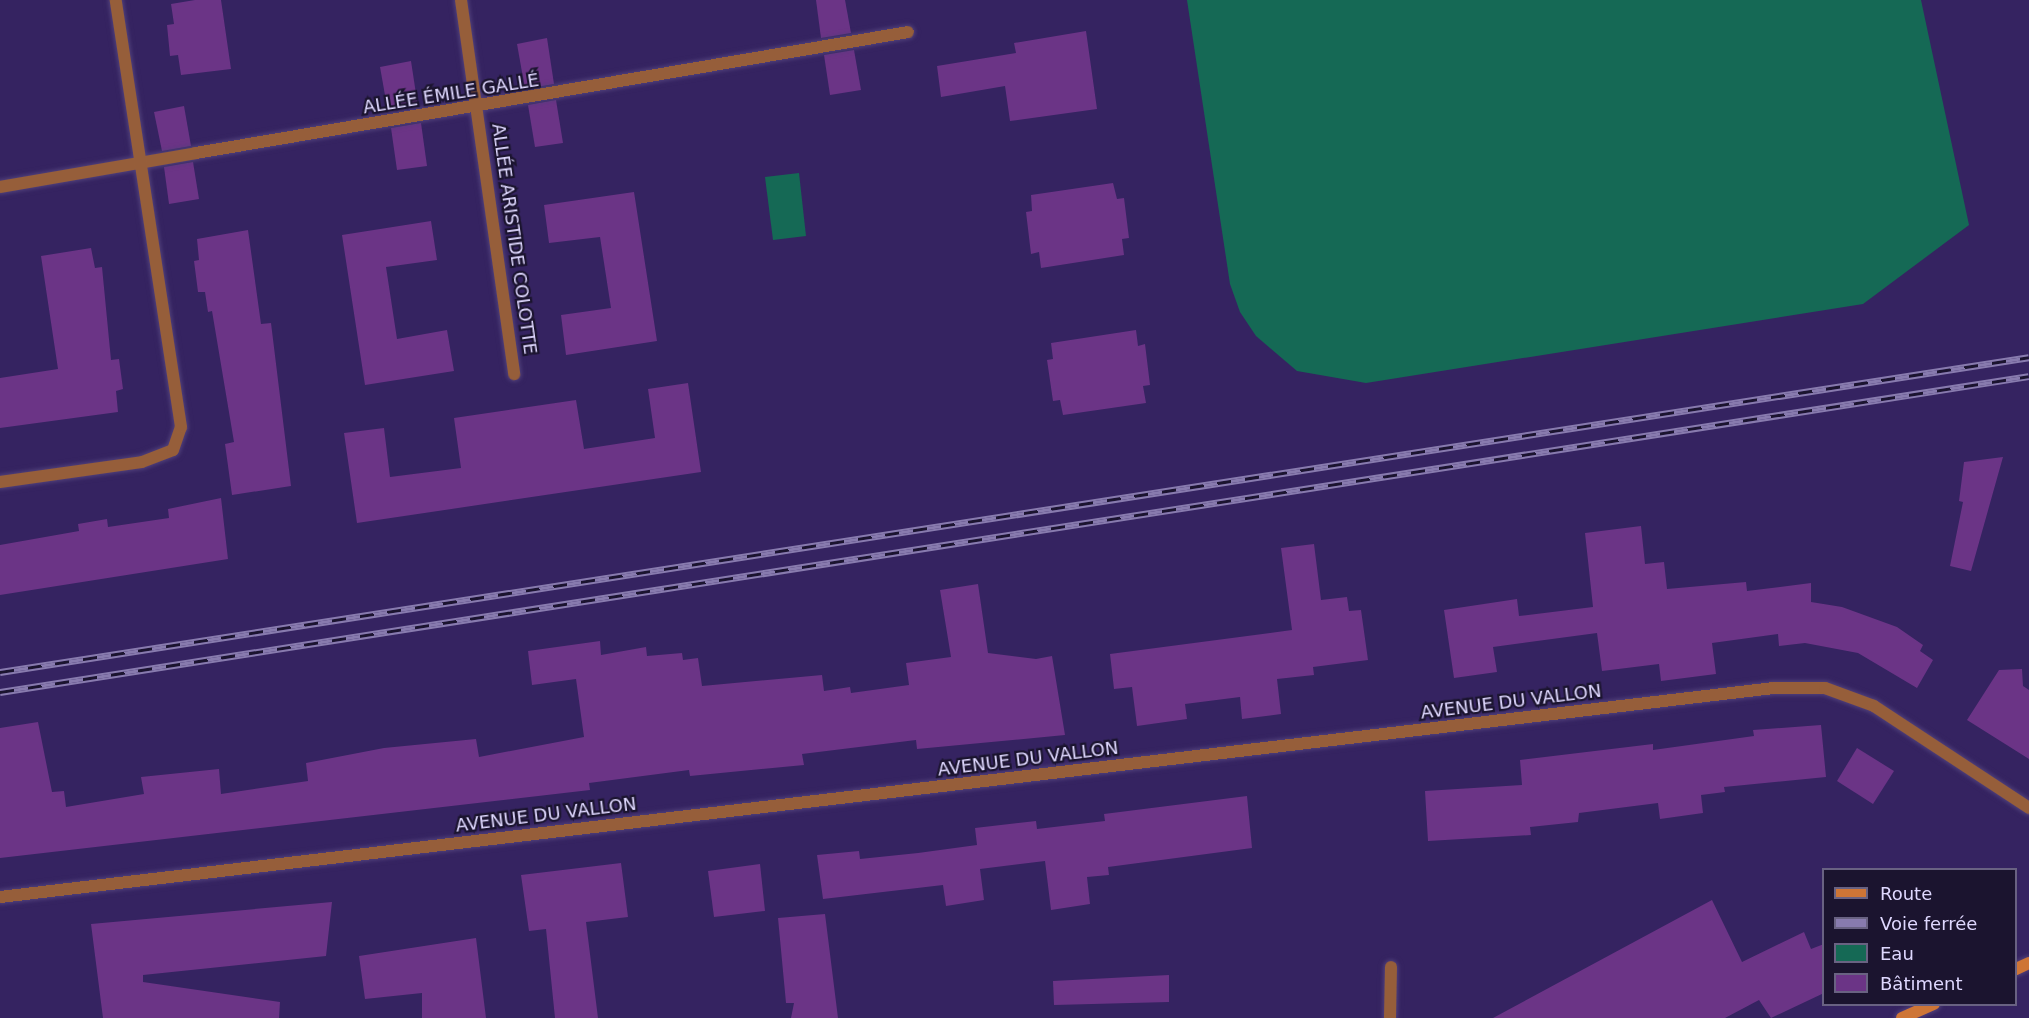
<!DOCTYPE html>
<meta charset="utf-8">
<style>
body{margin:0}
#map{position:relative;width:2029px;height:1018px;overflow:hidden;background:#352361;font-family:"DejaVu Sans",sans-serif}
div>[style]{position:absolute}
.water>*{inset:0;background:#156955}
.building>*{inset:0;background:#6b3486}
.roads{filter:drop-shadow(0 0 2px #50407a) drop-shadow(0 0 2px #50407a)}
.lane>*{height:12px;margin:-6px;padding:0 6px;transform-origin:6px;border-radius:6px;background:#965e3a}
.street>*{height:12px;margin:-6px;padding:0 6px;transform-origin:6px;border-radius:6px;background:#965e3a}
.secondary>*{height:12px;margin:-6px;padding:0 6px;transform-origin:6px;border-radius:6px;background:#ce7536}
.rail>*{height:7px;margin-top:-3.5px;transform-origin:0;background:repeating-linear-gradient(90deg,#1b142f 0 14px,#887bae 0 28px);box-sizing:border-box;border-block:2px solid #887bae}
span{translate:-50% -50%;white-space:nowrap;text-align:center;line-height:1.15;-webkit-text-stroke:4.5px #1b142f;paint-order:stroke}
.street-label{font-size:18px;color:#dfd8ff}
.legend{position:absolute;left:1822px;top:868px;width:195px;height:138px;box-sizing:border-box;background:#1b142f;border:2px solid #696282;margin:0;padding:8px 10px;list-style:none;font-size:18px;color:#dfd8ff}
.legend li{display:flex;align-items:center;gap:12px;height:30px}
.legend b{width:30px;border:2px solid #696282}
</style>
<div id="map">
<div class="water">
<i style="clip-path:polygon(1187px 0,1921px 0,1969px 225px,1863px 304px,1366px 383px,1297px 371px,1256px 336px,1240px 312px,1230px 284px)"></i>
<i style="clip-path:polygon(799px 173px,806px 236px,773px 240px,765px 177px)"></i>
</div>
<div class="building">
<i style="clip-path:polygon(195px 0,221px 0,231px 69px,181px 75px,178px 55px,170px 56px,167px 25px,174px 24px,171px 4px)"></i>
<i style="clip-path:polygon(816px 0,845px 0,851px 33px,821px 38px)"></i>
<i style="clip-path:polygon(1086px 31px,1097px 109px,1010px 121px,1005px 86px,941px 97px,937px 66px,1016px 53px,1014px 43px)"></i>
<i style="clip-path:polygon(547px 38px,554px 84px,525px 89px,517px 44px)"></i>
<i style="clip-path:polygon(854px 50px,861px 90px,830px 95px,824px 55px)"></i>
<i style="clip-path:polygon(411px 61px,418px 107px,388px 112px,380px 67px)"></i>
<i style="clip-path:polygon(556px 100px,563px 143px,535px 147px,528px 105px)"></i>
<i style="clip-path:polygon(184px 106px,191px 146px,162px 151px,154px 112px)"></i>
<i style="clip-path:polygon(421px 123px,427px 166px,397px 170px,391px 128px)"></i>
<i style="clip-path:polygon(193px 162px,199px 199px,169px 204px,164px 167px)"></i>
<i style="clip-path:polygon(1113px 183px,1117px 199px,1124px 198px,1129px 238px,1122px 239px,1124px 255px,1041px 268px,1039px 252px,1031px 254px,1026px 212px,1032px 211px,1031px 195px)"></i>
<i style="clip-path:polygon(634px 192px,657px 341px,566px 355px,561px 315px,611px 308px,600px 237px,549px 243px,544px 205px)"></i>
<i style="clip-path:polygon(431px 221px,437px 260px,386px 267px,397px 339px,447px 330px,454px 371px,365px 385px,342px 235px)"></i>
<i style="clip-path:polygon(248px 230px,261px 324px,271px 323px,291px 486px,232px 495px,225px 444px,234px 442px,212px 311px,208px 312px,205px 292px,198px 292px,194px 261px,199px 260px,197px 239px)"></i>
<i style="clip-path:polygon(91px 248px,95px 268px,102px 267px,111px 360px,119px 359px,123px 389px,116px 391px,118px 412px,0 428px,0 378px,58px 369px,41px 256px)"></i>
<i style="clip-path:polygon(1136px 330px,1138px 346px,1145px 344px,1150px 385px,1143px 386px,1146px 403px,1063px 415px,1060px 400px,1053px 401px,1047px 360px,1053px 359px,1051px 343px)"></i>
<i style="clip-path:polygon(688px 383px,701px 472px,357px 523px,344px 433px,384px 428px,390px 477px,461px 468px,454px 418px,576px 400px,584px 449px,655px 438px,648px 389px)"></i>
<i style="clip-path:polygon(2003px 457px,1971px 571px,1950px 566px,1963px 502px,1959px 501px,1964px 462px)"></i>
<i style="clip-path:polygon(221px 498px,228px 559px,0 595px,0 545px,79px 531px,78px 524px,107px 519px,108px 527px,169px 518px,168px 509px)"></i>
<i style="clip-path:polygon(1641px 526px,1645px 564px,1664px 562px,1667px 589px,1746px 582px,1747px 591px,1811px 583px,1811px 602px,1842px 607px,1897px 627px,1923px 645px,1920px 651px,1933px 660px,1917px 688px,1858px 653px,1805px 643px,1779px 646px,1778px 634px,1712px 643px,1716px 674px,1661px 681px,1659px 664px,1602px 671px,1597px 633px,1493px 647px,1497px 672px,1454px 678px,1444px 610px,1517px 599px,1519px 616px,1593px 607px,1585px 533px)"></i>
<i style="clip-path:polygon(1314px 544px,1321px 600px,1347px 597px,1349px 611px,1361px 610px,1368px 660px,1313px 667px,1314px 675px,1277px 679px,1281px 714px,1242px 719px,1240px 697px,1185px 704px,1187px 719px,1137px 726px,1132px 687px,1114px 689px,1110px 654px,1292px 630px,1281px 548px)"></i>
<i style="clip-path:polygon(978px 584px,988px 653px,1036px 659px,1052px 656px,1065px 735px,917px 749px,916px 740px,802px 754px,804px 765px,690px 776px,689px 770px,589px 783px,590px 790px,0 858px,0 728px,38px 722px,52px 792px,64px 791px,66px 807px,144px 794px,141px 777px,219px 769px,221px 794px,308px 781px,306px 763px,384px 748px,476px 739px,479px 757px,584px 737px,576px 679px,532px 685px,528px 651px,600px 641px,601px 655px,646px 647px,647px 656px,682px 653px,683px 660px,698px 658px,702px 686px,822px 675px,824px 691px,850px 687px,851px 693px,909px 685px,906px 663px,951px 657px,940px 590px)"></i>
<i style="clip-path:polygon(2022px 669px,2023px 686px,2029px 690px,2029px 759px,1967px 720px,1999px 670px)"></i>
<i style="clip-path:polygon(1821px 725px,1826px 777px,1724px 787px,1725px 792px,1701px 795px,1703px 813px,1660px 819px,1658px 803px,1579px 813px,1578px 822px,1530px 827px,1531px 835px,1428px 841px,1425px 791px,1522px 785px,1520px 760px,1653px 744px,1653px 750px,1754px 736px,1753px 730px)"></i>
<i style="clip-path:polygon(1857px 748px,1894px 771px,1873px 804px,1837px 781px)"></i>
<i style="clip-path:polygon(1247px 796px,1252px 848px,1108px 867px,1109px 875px,1087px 877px,1090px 904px,1051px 910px,1045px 861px,980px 869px,984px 900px,946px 906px,943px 885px,823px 899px,817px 855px,859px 851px,860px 859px,918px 853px,977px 845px,975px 828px,1036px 821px,1037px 829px,1105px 821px,1104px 814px)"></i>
<i style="clip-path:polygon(621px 863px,628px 917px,586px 922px,598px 1018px,555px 1018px,546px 929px,529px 931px,521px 875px)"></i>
<i style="clip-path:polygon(760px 864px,765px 911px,714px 917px,708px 871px)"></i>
<i style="clip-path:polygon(1712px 900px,1742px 962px,1804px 932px,1811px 949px,1824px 944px,1824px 993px,1771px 1018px,1759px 1000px,1725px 1018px,1493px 1018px)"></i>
<i style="clip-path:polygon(332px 902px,326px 956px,143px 975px,143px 982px,280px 1002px,279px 1018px,103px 1018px,91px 924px)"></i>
<i style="clip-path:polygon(825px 914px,838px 1018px,791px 1018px,794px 1003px,786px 1003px,778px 918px)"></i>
<i style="clip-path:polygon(476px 938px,486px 1018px,422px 1018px,422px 993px,365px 999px,359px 956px)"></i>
<i style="clip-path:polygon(1169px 975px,1169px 1002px,1054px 1005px,1053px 981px)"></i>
</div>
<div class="roads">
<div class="lane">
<i style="left:461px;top:0;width:378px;rotate:81.9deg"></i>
<i style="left:196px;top:153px;width:722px;rotate:-9.64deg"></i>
<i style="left:1390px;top:1018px;width:51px;rotate:-88.9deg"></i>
</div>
<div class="street">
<i style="left:0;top:187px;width:199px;rotate:-9.8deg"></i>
<i style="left:0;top:482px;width:143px;rotate:-8deg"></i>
<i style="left:142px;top:462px;width:33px;rotate:-21deg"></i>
<i style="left:173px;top:450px;width:24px;rotate:-71deg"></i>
<i style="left:181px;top:427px;width:432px;rotate:-98.7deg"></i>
<i style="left:0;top:897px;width:1785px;rotate:-6.72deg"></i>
<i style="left:1773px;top:688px;width:52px"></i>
<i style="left:1825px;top:688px;width:52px;rotate:20.2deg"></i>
<i style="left:1874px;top:706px;width:186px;rotate:33.3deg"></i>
</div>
<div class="secondary">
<i style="left:2016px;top:969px;width:14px;rotate:-25deg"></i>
<i style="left:1902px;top:1018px;width:35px;rotate:-24deg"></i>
</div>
</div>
<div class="rail">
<i style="left:0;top:672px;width:2053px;rotate:-8.82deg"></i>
<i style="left:0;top:692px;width:2053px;rotate:-8.85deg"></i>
</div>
<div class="street-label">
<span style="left:451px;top:94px;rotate:-9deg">ALLÉE ÉMILE GALLÉ</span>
<span style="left:514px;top:239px;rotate:82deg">ALLÉE ARISTIDE COLOTTE</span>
<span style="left:1511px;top:702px;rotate:-7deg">AVENUE DU VALLON</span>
<span style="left:1028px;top:759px;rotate:-7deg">AVENUE DU VALLON</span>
<span style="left:546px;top:815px;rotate:-7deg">AVENUE DU VALLON</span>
</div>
<ul class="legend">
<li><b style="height:8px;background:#ce7536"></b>Route</li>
<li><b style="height:8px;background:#887bae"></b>Voie ferrée</li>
<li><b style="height:16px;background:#156955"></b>Eau</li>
<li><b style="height:16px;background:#6b3486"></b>Bâtiment</li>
</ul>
</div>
